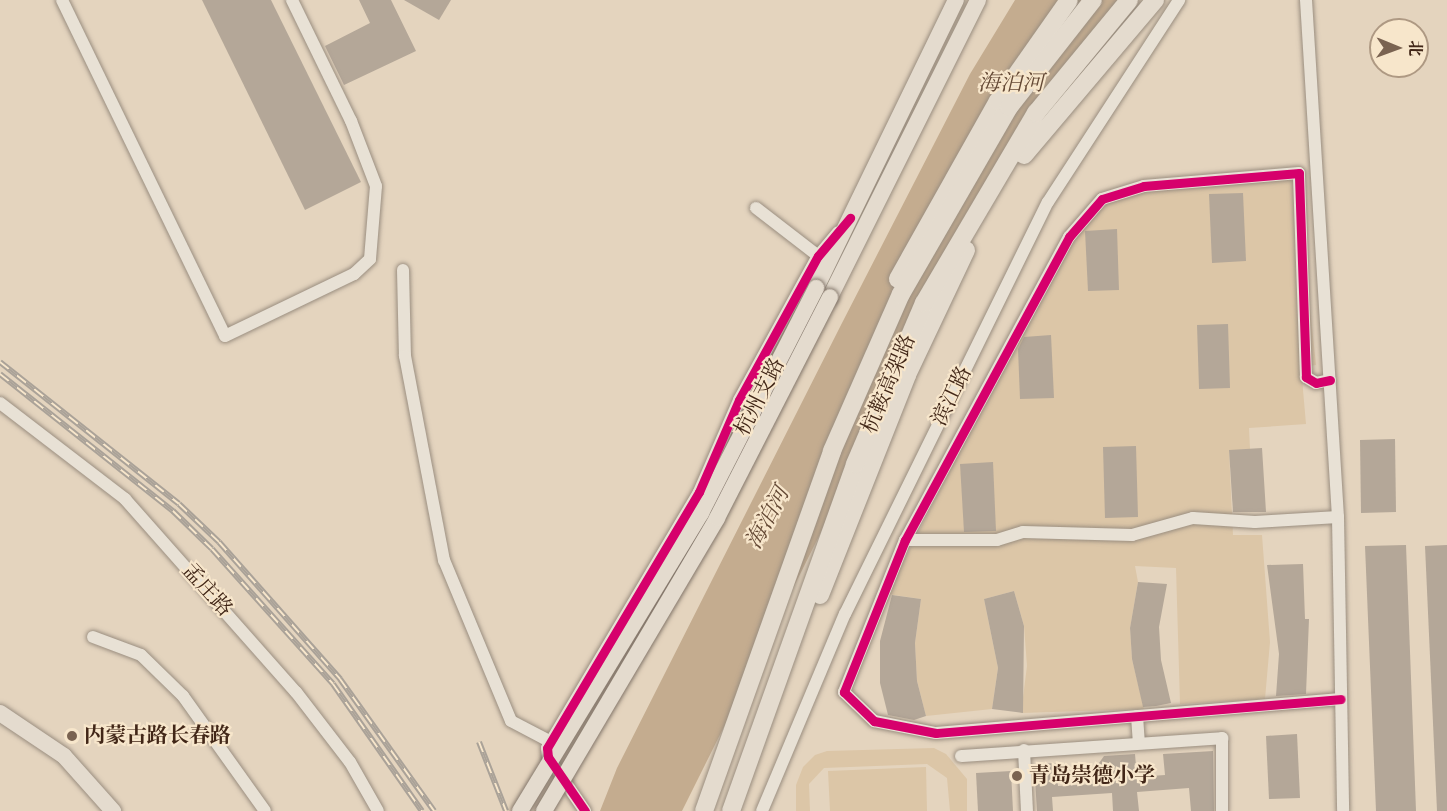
<!DOCTYPE html>
<meta charset="utf-8">
<style>
body{margin:0}
#map{position:relative;width:1447px;height:811px;overflow:hidden;background:#e4d4be;font-family:"IM FELL DW Pica","Noto Serif SC",serif}
div>[style]{position:absolute}
.green>*{inset:0;background:#dcc6a7}
.water>*{inset:0;background:#c4ac8f}
.building>*{inset:0;background:#b4a798}
.roads{filter:drop-shadow(0 0 2px #9a8e80) drop-shadow(0 0 2px #9a8e80)}
.minor>*{height:12px;margin:-6px;padding:0 6px;transform-origin:6px;border-radius:6px;background:#e8e1d5}
.major>*{height:16px;margin:-8px;padding:0 8px;transform-origin:8px;border-radius:8px;background:#e4dbce}
.highway>*{height:18px;margin:-9px;padding:0 9px;transform-origin:9px;border-radius:9px;background:#e4dbce}
.rail>*{height:6px;margin-top:-3px;transform-origin:0;background:repeating-linear-gradient(90deg,#f7e6cb 0 11px,#aaa298 0 22px);box-sizing:border-box;border-block:2px solid #aaa298}
.bridges{filter:drop-shadow(0 0 2px #83766a) drop-shadow(0 0 2px #83766a)}
.major-bridge>*{height:16px;margin:-8px;padding:0 8px;transform-origin:8px;border-radius:8px;background:#e4dbce}
.cycleway>*{height:9px;margin:-4.5px;padding:0 4.5px;transform-origin:4.5px;border-radius:4.5px;background:#d6006c}
.dots>*{width:16px;height:16px;translate:-50% -50%;box-sizing:border-box;border:3px solid #f7e6cb;border-radius:50%}
span{translate:-50% -50%;white-space:nowrap;text-align:center;line-height:1.15;-webkit-text-stroke:4.5px #f7e6cb;paint-order:stroke}
.street-label{font-size:21px;color:#412617}
.poi-label{font-size:21px;color:#412617;font-weight:700}
.left{translate:0 -50%;text-align:left}
.water-label{font-size:22px;color:#644935;font-style:italic}
.north{position:absolute;left:1369px;top:18px;width:60px;height:60px;box-sizing:border-box;background:#f7e6cb;border:2px solid #ae9983;border-radius:50%;rotate:91deg;font-size:16px;font-weight:700;line-height:24px;text-align:center;color:#412617}
.north::after{content:'';display:block;margin:auto;width:21px;height:27px;background:#7a6351;clip-path:polygon(50% 0,100% 100%,50% 72%,0 100%)}
</style>
<div id="map">
<div class="green">
<i style="clip-path:polygon(1296px 177px,1316px 365px,1301px 367px,1306px 424px,1249px 428px,1250px 449px,1229px 451px,1233px 535px,1262px 535px,1270px 642px,1265px 699px,1180px 704px,1176px 568px,1135px 566px,1138px 582px,1130px 628px,1132px 659px,1144px 709px,1021px 713px,1027px 666px,1024px 626px,1014px 591px,984px 599px,998px 668px,992px 709px,926px 716px,917px 681px,915px 643px,921px 599px,887px 594px,1069px 237px,1102px 199px,1144px 186px)"></i>
<i style="clip-path:polygon(934px 748px,946px 754px,967px 779px,967px 811px,950px 811px,947px 778px,927px 764px,824px 768px,809px 784px,810px 811px,796px 811px,796px 785px,803px 767px,815px 755px,827px 751px)"></i>
<i style="clip-path:polygon(926px 767px,927px 811px,830px 811px,828px 771px)"></i>
</div>
<div class="water">
<i style="clip-path:polygon(1015px 0,1121px 0,976px 221px,682px 811px,600px 811px,617px 768px,842px 323px,970px 74px)"></i>
</div>
<div class="building">
<i style="clip-path:polygon(202px 0,271px 0,361px 182px,305px 210px)"></i>
<i style="clip-path:polygon(359px 0,391px 0,416px 51px,344px 85px,325px 46px,370px 23px)"></i>
<i style="clip-path:polygon(404px 0,451px 0,439px 20px)"></i>
<i style="clip-path:polygon(1243px 193px,1246px 261px,1212px 263px,1209px 194px)"></i>
<i style="clip-path:polygon(1117px 229px,1119px 290px,1088px 291px,1085px 231px)"></i>
<i style="clip-path:polygon(1228px 324px,1230px 388px,1199px 389px,1197px 325px)"></i>
<i style="clip-path:polygon(1051px 335px,1054px 398px,1020px 399px,1018px 349px,1024px 337px)"></i>
<i style="clip-path:polygon(1395px 439px,1396px 512px,1361px 513px,1360px 440px)"></i>
<i style="clip-path:polygon(1136px 446px,1138px 517px,1105px 518px,1103px 447px)"></i>
<i style="clip-path:polygon(1262px 448px,1266px 512px,1233px 512px,1229px 450px)"></i>
<i style="clip-path:polygon(993px 462px,996px 531px,964px 532px,960px 464px)"></i>
<i style="clip-path:polygon(1406px 545px,1416px 811px,1376px 811px,1365px 546px)"></i>
<i style="clip-path:polygon(1447px 545px,1447px 811px,1437px 811px,1425px 546px)"></i>
<i style="clip-path:polygon(1303px 564px,1305px 619px,1309px 619px,1306px 694px,1276px 696px,1279px 654px,1267px 565px)"></i>
<i style="clip-path:polygon(1138px 582px,1167px 584px,1159px 627px,1161px 660px,1171px 703px,1156px 706px,1143px 707px,1132px 659px,1130px 628px)"></i>
<i style="clip-path:polygon(1014px 591px,1024px 626px,1023px 713px,992px 709px,998px 668px,984px 599px)"></i>
<i style="clip-path:polygon(892px 595px,921px 599px,915px 643px,917px 681px,926px 716px,914px 720px,888px 715px,880px 683px,880px 641px)"></i>
<i style="clip-path:polygon(1297px 734px,1300px 798px,1269px 799px,1266px 736px)"></i>
<i style="clip-path:polygon(1213px 751px,1214px 811px,1191px 811px,1189px 788px,1137px 792px,1139px 811px,1113px 811px,1112px 793px,1052px 797px,1053px 811px,1037px 811px,1034px 764px,1056px 763px,1058px 786px,1095px 784px,1094px 770px,1104px 756px,1135px 754px,1137px 777px,1165px 775px,1163px 754px)"></i>
<i style="clip-path:polygon(1011px 771px,1013px 811px,978px 811px,976px 773px)"></i>
</div>
<div class="roads">
<div class="minor">
<i style="left:62px;top:0;width:373px;rotate:64.1deg"></i>
<i style="left:225px;top:336px;width:143px;rotate:-25.7deg"></i>
<i style="left:354px;top:274px;width:22px;rotate:-43deg"></i>
<i style="left:370px;top:259px;width:73px;rotate:-85.3deg"></i>
<i style="left:376px;top:186px;width:70px;rotate:-111deg"></i>
<i style="left:351px;top:121px;width:135px;rotate:-116deg"></i>
<i style="left:1306px;top:0;width:518px;rotate:86.46deg"></i>
<i style="left:1338px;top:517px;width:294px;rotate:89deg"></i>
<i style="left:756px;top:208px;width:78px;rotate:37.7deg"></i>
<i style="left:403px;top:270px;width:86px;rotate:88.7deg"></i>
<i style="left:405px;top:356px;width:208px;rotate:79.2deg"></i>
<i style="left:444px;top:560px;width:174px;rotate:67.4deg"></i>
<i style="left:511px;top:721px;width:45px;rotate:27.7deg"></i>
<i style="left:1330px;top:380px;width:14px;rotate:168deg"></i>
<i style="left:1316px;top:383px;width:12px;rotate:-149deg"></i>
<i style="left:1306px;top:377px;width:204px;rotate:-92deg"></i>
<i style="left:1299px;top:173px;width:156px;rotate:175.2deg"></i>
<i style="left:1144px;top:186px;width:44px;rotate:162.8deg"></i>
<i style="left:1102px;top:199px;width:50px;rotate:131deg"></i>
<i style="left:1069px;top:237px;width:345px;rotate:118.4deg"></i>
<i style="left:905px;top:540px;width:164px;rotate:111.9deg"></i>
<i style="left:844px;top:692px;width:42px;rotate:44deg"></i>
<i style="left:874px;top:721px;width:63px;rotate:11deg"></i>
<i style="left:936px;top:733px;width:406px;rotate:-4.8deg"></i>
<i style="left:0;top:403px;width:158px;rotate:37.5deg"></i>
<i style="left:125px;top:499px;width:258px;rotate:48.5deg"></i>
<i style="left:296px;top:692px;width:88px;rotate:52.4deg"></i>
<i style="left:350px;top:762px;width:56px;rotate:60.3deg"></i>
<i style="left:905px;top:540px;width:92px"></i>
<i style="left:997px;top:540px;width:27px;rotate:-17deg"></i>
<i style="left:1023px;top:532px;width:109px;rotate:1.6deg"></i>
<i style="left:1132px;top:535px;width:63px;rotate:-15.6deg"></i>
<i style="left:1193px;top:518px;width:62px;rotate:3.7deg"></i>
<i style="left:1255px;top:522px;width:83px;rotate:-3.4deg"></i>
<i style="left:93px;top:637px;width:51px;rotate:20.6deg"></i>
<i style="left:141px;top:655px;width:59px;rotate:44.3deg"></i>
<i style="left:183px;top:696px;width:141px;rotate:54.5deg"></i>
<i style="left:1137px;top:716px;width:26px;rotate:86deg"></i>
<i style="left:1024px;top:750px;width:61px;rotate:87.2deg"></i>
<i style="left:961px;top:756px;width:262px;rotate:-3.9deg"></i>
<i style="left:1222px;top:738px;width:73px;rotate:90deg"></i>
<i style="left:585px;top:811px;width:65px;rotate:-124.4deg"></i>
<i style="left:548px;top:757px;width:9px;rotate:-96deg"></i>
<i style="left:547px;top:748px;width:298px;rotate:-59.3deg"></i>
<i style="left:699px;top:492px;width:100px;rotate:-66.5deg"></i>
<i style="left:739px;top:400px;width:164px;rotate:-61.3deg"></i>
<i style="left:818px;top:256px;width:31px;rotate:-50deg"></i>
<i style="left:762px;top:811px;width:214px;rotate:-67.2deg"></i>
<i style="left:845px;top:614px;width:459px;rotate:-63.8deg"></i>
<i style="left:1048px;top:202px;width:241px;rotate:-57deg"></i>
</div>
<div class="major">
<i style="left:816px;top:288px;width:320px;rotate:-64.1deg"></i>
<i style="left:830px;top:297px;width:332px;rotate:-63.5deg"></i>
<i style="left:0;top:713px;width:77px;rotate:33.9deg"></i>
<i style="left:64px;top:756px;width:74px;rotate:48.3deg"></i>
</div>
<div class="highway">
<i style="left:1024px;top:155px;width:203px;rotate:-49.8deg"></i>
<i style="left:898px;top:279px;width:204px;rotate:-60.7deg"></i>
<i style="left:998px;top:101px;width:123px;rotate:-54.9deg"></i>
<i style="left:820px;top:595px;width:237px;rotate:-68.4deg"></i>
<i style="left:907px;top:375px;width:138px;rotate:-64.7deg"></i>
<i style="left:704px;top:811px;width:382px;rotate:-70.4deg"></i>
<i style="left:832px;top:451px;width:171px;rotate:-66.3deg"></i>
<i style="left:901px;top:294px;width:216px;rotate:-60deg"></i>
<i style="left:1009px;top:107px;width:136px;rotate:-51.9deg"></i>
<i style="left:731px;top:811px;width:368px;rotate:-70.3deg"></i>
<i style="left:855px;top:464px;width:175px;rotate:-66.8deg"></i>
<i style="left:924px;top:303px;width:221px;rotate:-59.5deg"></i>
<i style="left:1036px;top:113px;width:146px;rotate:-50.5deg"></i>
</div>
</div>
<div class="rail">
<i style="left:0;top:362px;width:228px;rotate:38.4deg"></i>
<i style="left:179px;top:504px;width:55px;rotate:43.5deg"></i>
<i style="left:219px;top:542px;width:183px;rotate:48.5deg"></i>
<i style="left:340px;top:679px;width:162px;rotate:54.5deg"></i>
<i style="left:0;top:374px;width:221px;rotate:38.4deg"></i>
<i style="left:173px;top:511px;width:54px;rotate:44.3deg"></i>
<i style="left:212px;top:549px;width:181px;rotate:48.1deg"></i>
<i style="left:333px;top:684px;width:155px;rotate:55deg"></i>
<i style="left:479px;top:742px;width:74px;rotate:68.6deg"></i>
</div>
<div class="bridges">
<div class="major-bridge">
<i style="left:520px;top:811px;width:349px;rotate:-58.7deg"></i>
<i style="left:701px;top:513px;width:253px;rotate:-62.9deg"></i>
<i style="left:544px;top:811px;width:340px;rotate:-59.4deg"></i>
<i style="left:717px;top:518px;width:248px;rotate:-62.9deg"></i>
</div>
</div>
<div class="cycleway">
<i style="left:1330px;top:380px;width:14px;rotate:168deg"></i>
<i style="left:1316px;top:383px;width:12px;rotate:-149deg"></i>
<i style="left:1306px;top:377px;width:204px;rotate:-92deg"></i>
<i style="left:1299px;top:173px;width:156px;rotate:175.2deg"></i>
<i style="left:1144px;top:186px;width:44px;rotate:162.8deg"></i>
<i style="left:1102px;top:199px;width:50px;rotate:131deg"></i>
<i style="left:1069px;top:237px;width:345px;rotate:118.4deg"></i>
<i style="left:905px;top:540px;width:164px;rotate:111.9deg"></i>
<i style="left:844px;top:692px;width:42px;rotate:44deg"></i>
<i style="left:874px;top:721px;width:63px;rotate:11deg"></i>
<i style="left:936px;top:733px;width:406px;rotate:-4.8deg"></i>
<i style="left:585px;top:811px;width:65px;rotate:-124.4deg"></i>
<i style="left:548px;top:757px;width:9px;rotate:-96deg"></i>
<i style="left:547px;top:748px;width:298px;rotate:-59.3deg"></i>
<i style="left:699px;top:492px;width:100px;rotate:-66.5deg"></i>
<i style="left:739px;top:400px;width:164px;rotate:-61.3deg"></i>
<i style="left:818px;top:256px;width:50px;rotate:-49.9deg"></i>
</div>
<div class="dots">
<i style="left:72px;top:736px;background:#7a6351"></i>
<i style="left:1017px;top:776px;background:#7a6351"></i>
</div>
<div class="street-label">
<span style="left:889px;top:384px;rotate:-67deg">杭鞍高架路</span>
<span style="left:952px;top:396px;rotate:-64deg">滨江路</span>
<span style="left:760px;top:397px;rotate:-63deg">杭州支路</span>
<span style="left:207px;top:590px;rotate:48deg">孟庄路</span>
</div>
<div class="poi-label">
<span class="left" style="left:84px;top:736px">内蒙古路长春路</span>
<span class="left" style="left:1029px;top:776px">青岛崇德小学</span>
</div>
<div class="water-label">
<span style="left:1011px;top:84px">海泊河</span>
<span style="left:768px;top:518px;rotate:-62deg">海泊河</span>
</div>
<div class="north">北</div>
</div>
